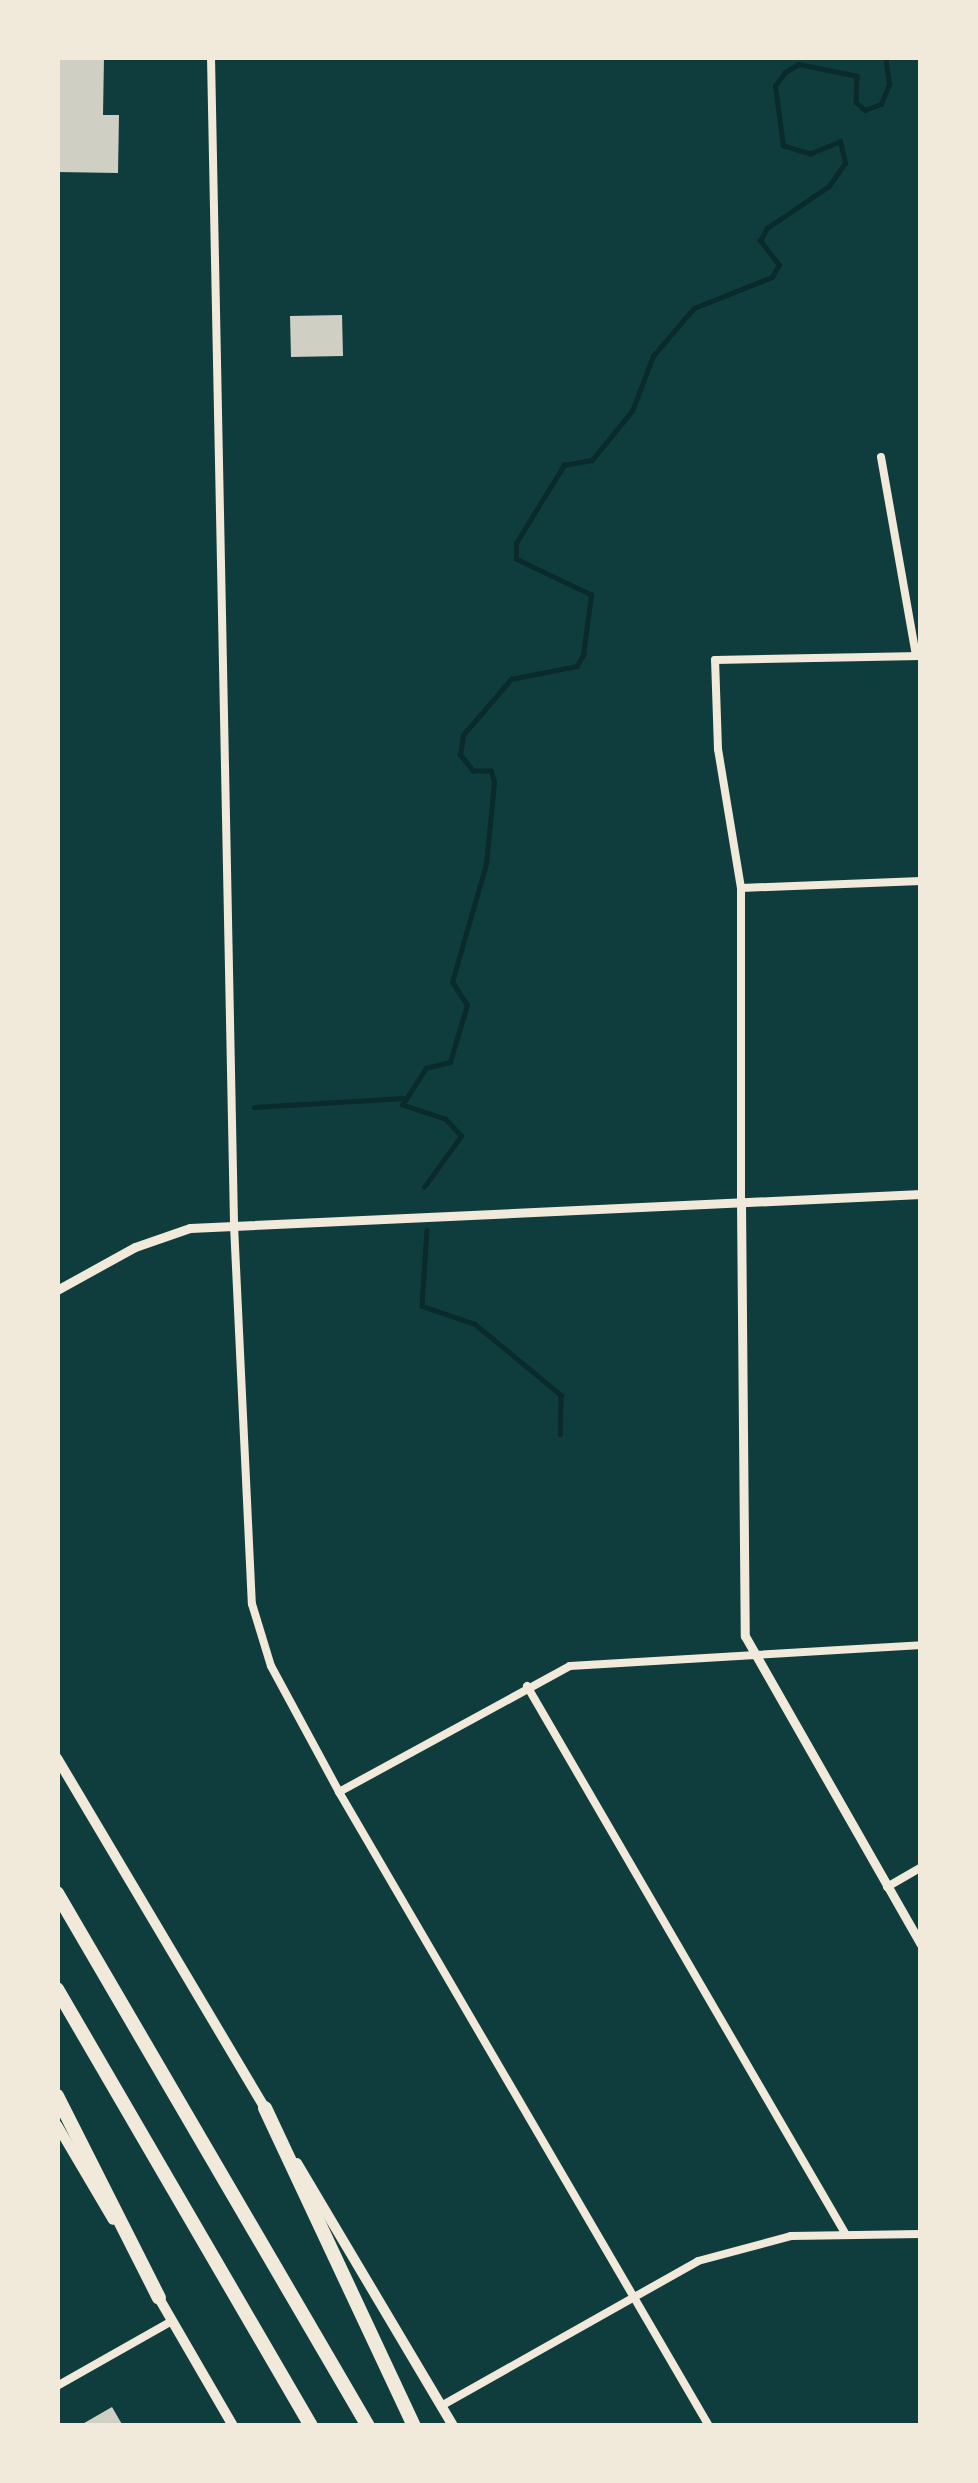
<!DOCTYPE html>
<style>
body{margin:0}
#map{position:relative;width:978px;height:2483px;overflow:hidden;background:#0f3d3e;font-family:"Sofia Sans Condensed",sans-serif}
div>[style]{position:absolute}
.stream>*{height:4.5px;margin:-2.25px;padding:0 2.25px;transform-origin:2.25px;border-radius:2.25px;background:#0a2a2b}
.building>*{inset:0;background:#cfcfc3}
.minor>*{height:8px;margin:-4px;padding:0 4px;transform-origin:4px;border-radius:4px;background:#f1e9da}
.tertiary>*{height:9px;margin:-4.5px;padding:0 4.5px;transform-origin:4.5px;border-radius:4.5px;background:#f1e9da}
.secondary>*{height:10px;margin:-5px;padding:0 5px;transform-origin:5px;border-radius:5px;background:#f1e9da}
.motorway>*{height:14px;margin:-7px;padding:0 7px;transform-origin:7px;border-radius:7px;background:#f1e9da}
span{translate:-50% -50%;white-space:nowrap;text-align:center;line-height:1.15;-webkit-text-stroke:12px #f1e9da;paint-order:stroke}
.frame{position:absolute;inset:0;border:60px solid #f1e9da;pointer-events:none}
</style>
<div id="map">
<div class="stream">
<i style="left:254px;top:1107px;width:150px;rotate:-3.4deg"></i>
<i style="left:424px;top:1187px;width:63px;rotate:-54deg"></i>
<i style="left:461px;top:1136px;width:23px;rotate:-133deg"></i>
<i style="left:445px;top:1119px;width:45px;rotate:-162deg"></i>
<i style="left:402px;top:1105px;width:44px;rotate:-57deg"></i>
<i style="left:426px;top:1068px;width:25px;rotate:-14deg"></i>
<i style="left:450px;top:1062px;width:59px;rotate:-73.4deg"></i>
<i style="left:467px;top:1005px;width:27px;rotate:-123deg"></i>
<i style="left:452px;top:982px;width:123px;rotate:-73.9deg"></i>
<i style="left:486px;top:864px;width:81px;rotate:-84.4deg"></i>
<i style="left:494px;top:783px;width:12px;rotate:-104deg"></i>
<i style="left:491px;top:771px;width:18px;rotate:180deg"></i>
<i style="left:473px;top:771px;width:21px;rotate:-129deg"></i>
<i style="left:460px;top:755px;width:20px;rotate:-81deg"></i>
<i style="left:463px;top:735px;width:74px;rotate:-49.4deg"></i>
<i style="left:511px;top:679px;width:67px;rotate:-11.1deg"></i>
<i style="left:577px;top:666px;width:13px;rotate:-61deg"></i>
<i style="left:583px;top:655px;width:61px;rotate:-82.4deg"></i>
<i style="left:591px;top:595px;width:83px;rotate:-154.4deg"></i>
<i style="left:516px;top:559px;width:16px;rotate:-90deg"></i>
<i style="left:516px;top:543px;width:92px;rotate:-58.4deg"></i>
<i style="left:564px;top:465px;width:28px;rotate:-10deg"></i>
<i style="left:592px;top:460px;width:63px;rotate:-50.8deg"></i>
<i style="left:632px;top:411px;width:59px;rotate:-69.1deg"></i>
<i style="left:653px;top:356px;width:63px;rotate:-49.5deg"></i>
<i style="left:694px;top:308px;width:84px;rotate:-21.7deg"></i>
<i style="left:772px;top:277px;width:14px;rotate:-60deg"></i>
<i style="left:779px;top:265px;width:31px;rotate:-128deg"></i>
<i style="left:760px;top:241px;width:15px;rotate:-62deg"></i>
<i style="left:767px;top:228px;width:75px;rotate:-34.1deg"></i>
<i style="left:829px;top:186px;width:28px;rotate:-55deg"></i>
<i style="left:845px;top:163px;width:22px;rotate:-103deg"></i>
<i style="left:840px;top:142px;width:32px;rotate:158deg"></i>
<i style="left:810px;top:154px;width:28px;rotate:-163deg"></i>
<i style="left:783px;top:146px;width:61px;rotate:-97.6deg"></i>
<i style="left:775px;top:86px;width:17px;rotate:-54deg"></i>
<i style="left:785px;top:72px;width:16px;rotate:-30deg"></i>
<i style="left:799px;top:64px;width:59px;rotate:11.7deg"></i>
<i style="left:857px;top:76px;width:26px;rotate:92deg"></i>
<i style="left:856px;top:102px;width:12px;rotate:42deg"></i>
<i style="left:865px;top:110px;width:17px;rotate:-21deg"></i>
<i style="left:881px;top:104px;width:22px;rotate:-68deg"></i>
<i style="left:889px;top:84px;width:27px;rotate:-98deg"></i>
<i style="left:427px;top:1230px;width:76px;rotate:93.8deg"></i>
<i style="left:422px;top:1306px;width:56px;rotate:18.8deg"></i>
<i style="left:475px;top:1324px;width:112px;rotate:39.5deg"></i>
<i style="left:561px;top:1395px;width:39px;rotate:91deg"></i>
</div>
<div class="building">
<i style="clip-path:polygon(57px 57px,104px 57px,103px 115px,119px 115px,118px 173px,57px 172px)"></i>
<i style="clip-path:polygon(342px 315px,343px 356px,291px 357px,290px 316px)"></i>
<i style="clip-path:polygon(112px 2407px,123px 2426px,79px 2426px)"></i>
</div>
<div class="minor">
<i style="left:211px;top:57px;width:1168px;rotate:88.87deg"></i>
<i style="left:234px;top:1225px;width:379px;rotate:87.3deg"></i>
<i style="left:252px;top:1604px;width:65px;rotate:73deg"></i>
<i style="left:271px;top:1666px;width:143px;rotate:61.6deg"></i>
<i style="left:339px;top:1792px;width:734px;rotate:59.73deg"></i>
<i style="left:881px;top:457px;width:202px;rotate:80deg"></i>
<i style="left:741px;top:888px;width:180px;rotate:-2.2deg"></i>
<i style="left:741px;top:1202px;width:314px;rotate:-90deg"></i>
<i style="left:741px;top:888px;width:141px;rotate:-99.4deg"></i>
<i style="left:718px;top:749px;width:89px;rotate:-91.9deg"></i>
<i style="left:715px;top:660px;width:206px;rotate:-1.1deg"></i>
<i style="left:527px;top:1686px;width:633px;rotate:59.83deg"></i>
<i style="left:339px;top:1792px;width:263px;rotate:-28.6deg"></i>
<i style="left:570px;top:1666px;width:352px;rotate:-3.4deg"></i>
<i style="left:887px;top:1887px;width:39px;rotate:-30deg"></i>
<i style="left:57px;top:2386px;width:132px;rotate:-29.5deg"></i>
<i style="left:441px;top:2406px;width:295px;rotate:-29.4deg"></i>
<i style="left:698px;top:2261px;width:96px;rotate:-15deg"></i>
<i style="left:791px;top:2236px;width:130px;rotate:-0.9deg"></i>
</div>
<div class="tertiary">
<i style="left:741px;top:1202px;width:434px;rotate:89.5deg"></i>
<i style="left:745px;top:1636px;width:355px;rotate:60.3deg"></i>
<i style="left:57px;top:1290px;width:89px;rotate:-28.9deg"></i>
<i style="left:135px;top:1247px;width:58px;rotate:-19.1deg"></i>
<i style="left:190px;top:1228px;width:732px;rotate:-2.66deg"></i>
</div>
<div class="secondary">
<i style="left:57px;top:1758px;width:411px;rotate:59.3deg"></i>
<i style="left:57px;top:2125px;width:110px;rotate:59.5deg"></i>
<i style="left:297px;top:2163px;width:306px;rotate:59.3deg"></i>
<i style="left:156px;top:2293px;width:154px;rotate:59.9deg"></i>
</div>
<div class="motorway">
<i style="left:57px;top:1893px;width:617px;rotate:59.74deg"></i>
<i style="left:57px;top:1989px;width:505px;rotate:59.83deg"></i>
<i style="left:57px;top:2096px;width:226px;rotate:63.2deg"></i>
<i style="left:265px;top:2108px;width:351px;rotate:64.9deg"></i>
</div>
<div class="frame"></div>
</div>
